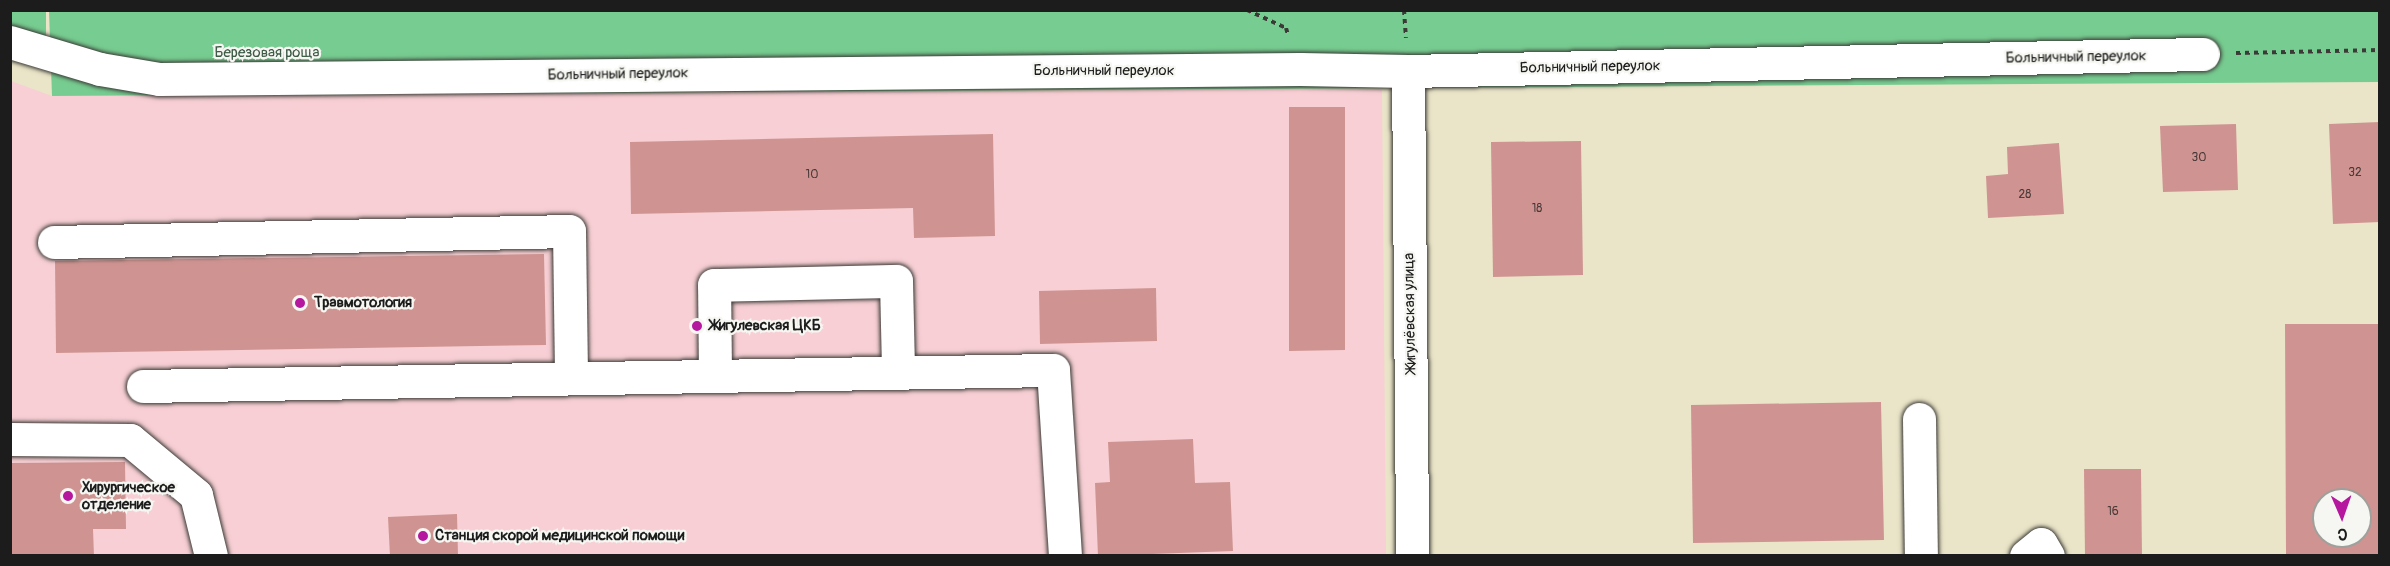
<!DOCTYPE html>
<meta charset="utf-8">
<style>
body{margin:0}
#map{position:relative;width:2390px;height:566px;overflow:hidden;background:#eae5c8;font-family:Pangolin,sans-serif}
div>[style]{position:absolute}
.built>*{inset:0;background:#f7cfd4}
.green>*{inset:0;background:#77cd91}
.building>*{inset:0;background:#cf9491}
.path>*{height:4px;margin-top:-2px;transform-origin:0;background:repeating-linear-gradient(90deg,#3b3a36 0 4.5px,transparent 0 9px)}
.roads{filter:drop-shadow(0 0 2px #3b3a36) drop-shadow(0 0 2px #3b3a36)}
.minor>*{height:33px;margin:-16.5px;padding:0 16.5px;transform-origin:16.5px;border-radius:16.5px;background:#fff}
.dots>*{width:16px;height:16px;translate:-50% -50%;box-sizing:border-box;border:3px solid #f6f6f2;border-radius:50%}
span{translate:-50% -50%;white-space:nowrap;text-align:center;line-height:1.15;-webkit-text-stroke:4.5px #f6f6f2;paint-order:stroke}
.number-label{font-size:12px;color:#493a39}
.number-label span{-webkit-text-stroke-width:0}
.park-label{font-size:15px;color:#3c5a45}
.street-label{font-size:15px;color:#1c1c1c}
.poi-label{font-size:15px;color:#1c1c1c;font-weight:700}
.left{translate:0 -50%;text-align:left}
.frame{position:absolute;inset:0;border:12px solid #1c1c1c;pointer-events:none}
.north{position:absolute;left:2312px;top:488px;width:60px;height:60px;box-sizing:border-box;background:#f6f6f2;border:2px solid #9f9f9c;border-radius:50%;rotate:178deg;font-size:16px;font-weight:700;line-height:24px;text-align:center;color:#1c1c1c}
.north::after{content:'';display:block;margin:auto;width:21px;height:27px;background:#b5179e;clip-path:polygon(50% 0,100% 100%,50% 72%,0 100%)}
</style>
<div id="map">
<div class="built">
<i style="clip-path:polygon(11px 81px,52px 96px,1382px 89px,1386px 555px,11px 556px)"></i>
</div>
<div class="green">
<i style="clip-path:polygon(2379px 10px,2380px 82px,52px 96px,49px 11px)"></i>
<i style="clip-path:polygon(10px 11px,46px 11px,46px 52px,11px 42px)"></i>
</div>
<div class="building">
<i style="clip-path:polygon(1289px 107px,1345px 107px,1345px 350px,1289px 351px)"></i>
<i style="clip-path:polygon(2380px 122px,2380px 222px,2333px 224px,2329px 124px)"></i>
<i style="clip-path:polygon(2236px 124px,2238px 190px,2163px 192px,2160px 126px)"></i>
<i style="clip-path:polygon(993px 134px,995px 236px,914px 238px,913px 208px,631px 214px,630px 142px)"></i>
<i style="clip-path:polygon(1581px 141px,1583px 275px,1493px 277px,1491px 142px)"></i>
<i style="clip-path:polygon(2059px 143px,2064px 214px,1988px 218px,1986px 176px,2008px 174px,2007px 147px)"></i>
<i style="clip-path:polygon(544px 254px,546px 345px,56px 353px,55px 261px)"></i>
<i style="clip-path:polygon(1156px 288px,1157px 341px,1040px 344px,1039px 291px)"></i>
<i style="clip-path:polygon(evenodd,2285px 324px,2380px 324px,2380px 556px,2286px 556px,2285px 324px,2324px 500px,2360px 500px,2360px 536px,2324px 536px,2324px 500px)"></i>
<i style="clip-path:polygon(1881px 402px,1884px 540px,1693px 543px,1691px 405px)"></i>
<i style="clip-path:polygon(1193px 439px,1195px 483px,1230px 482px,1233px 551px,1098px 556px,1095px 483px,1110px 482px,1108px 442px)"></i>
<i style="clip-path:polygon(125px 462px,126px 529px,93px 529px,94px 556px,10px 556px,10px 463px)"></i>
<i style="clip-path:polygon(2084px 469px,2141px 469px,2142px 556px,2085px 556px)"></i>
<i style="clip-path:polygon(457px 514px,458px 556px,390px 556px,388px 517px)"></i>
</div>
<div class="path">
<i style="left:1247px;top:10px;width:43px;rotate:24.8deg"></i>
<i style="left:1286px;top:28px;width:7px;rotate:74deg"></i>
<i style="left:1404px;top:10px;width:28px;rotate:86deg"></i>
<i style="left:2236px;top:53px;width:144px;rotate:-1.2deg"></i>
</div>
<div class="roads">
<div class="minor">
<i style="left:10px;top:42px;width:94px;rotate:16.7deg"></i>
<i style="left:100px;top:69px;width:60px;rotate:9.6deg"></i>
<i style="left:159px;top:79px;width:1141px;rotate:-0.5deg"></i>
<i style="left:1300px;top:69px;width:108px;rotate:1.1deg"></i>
<i style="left:1408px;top:71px;width:795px;rotate:-1.23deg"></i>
<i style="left:1408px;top:71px;width:485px;rotate:89.5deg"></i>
<i style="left:54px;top:242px;width:515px;rotate:-1.22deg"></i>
<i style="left:569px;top:231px;width:146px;rotate:89.2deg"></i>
<i style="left:715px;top:374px;width:89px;rotate:-90.6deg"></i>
<i style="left:714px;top:285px;width:182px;rotate:-1.3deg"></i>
<i style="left:896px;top:281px;width:91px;rotate:88.7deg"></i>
<i style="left:143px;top:386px;width:910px;rotate:-1.01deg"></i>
<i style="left:1053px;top:370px;width:186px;rotate:86.3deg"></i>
<i style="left:1919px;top:419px;width:137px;rotate:89.2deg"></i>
<i style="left:10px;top:439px;width:120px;rotate:0.5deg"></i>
<i style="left:130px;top:440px;width:86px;rotate:39.8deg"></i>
<i style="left:196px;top:495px;width:63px;rotate:76.2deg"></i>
<i style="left:2026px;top:556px;width:19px;rotate:-39deg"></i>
<i style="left:2041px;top:544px;width:14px;rotate:60deg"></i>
</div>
</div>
<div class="dots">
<i style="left:300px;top:303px;background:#b5179e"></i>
<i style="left:697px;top:326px;background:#b5179e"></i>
<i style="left:68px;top:496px;background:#b5179e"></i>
<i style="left:423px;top:536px;background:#b5179e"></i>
</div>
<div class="number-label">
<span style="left:2199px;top:158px">30</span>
<span style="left:2355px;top:173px">32</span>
<span style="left:812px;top:175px">10</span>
<span style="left:2025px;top:195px">28</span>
<span style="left:1537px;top:209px">18</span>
<span style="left:2113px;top:512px">16</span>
</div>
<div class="park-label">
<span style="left:267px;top:53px">Березовая роща</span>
</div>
<div class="street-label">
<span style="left:2076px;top:57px;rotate:-1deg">Больничный переулок</span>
<span style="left:1590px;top:67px;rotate:-1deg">Больничный переулок</span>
<span style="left:1104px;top:71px">Больничный переулок</span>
<span style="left:618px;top:74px;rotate:-1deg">Больничный переулок</span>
<span style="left:1410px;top:313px;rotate:-91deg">Жигулёвская улица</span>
</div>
<div class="poi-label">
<span class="left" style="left:314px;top:303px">Травмотология</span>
<span class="left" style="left:710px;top:326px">Жигулевская ЦКБ</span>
<span class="left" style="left:82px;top:496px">Хирургическое<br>отделение</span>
<span class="left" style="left:435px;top:536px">Станция скорой медицинской помощи</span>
</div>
<div class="frame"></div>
<div class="north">С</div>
</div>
